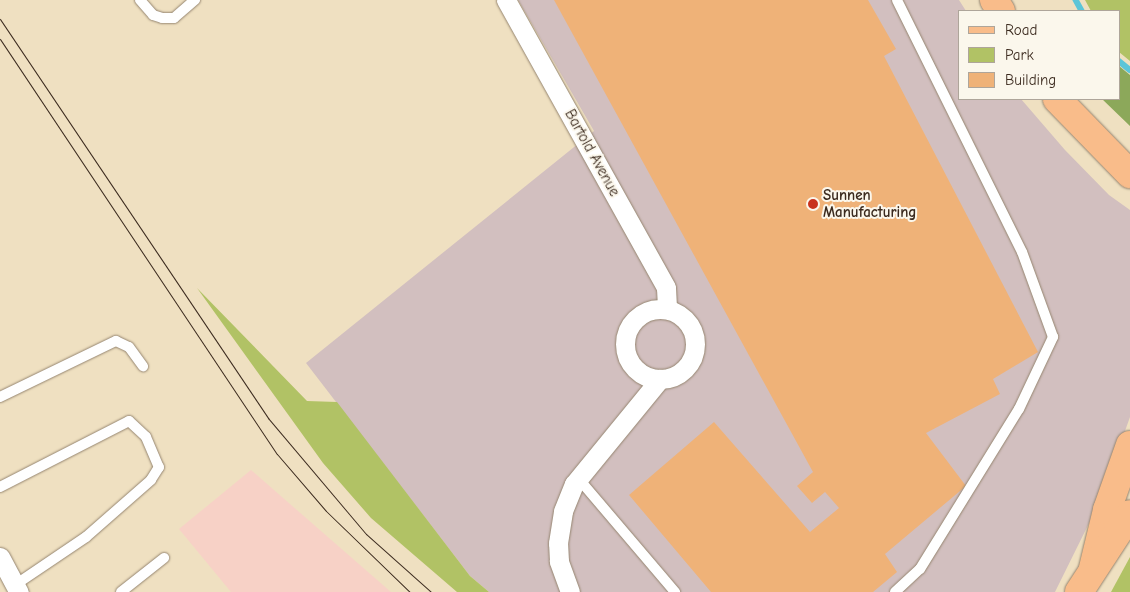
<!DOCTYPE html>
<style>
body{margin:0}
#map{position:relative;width:1130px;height:592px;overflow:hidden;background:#efe0c1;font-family:"Comic Neue",sans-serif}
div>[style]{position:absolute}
.built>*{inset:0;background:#f7d1c6}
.industrial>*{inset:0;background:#d2bfbf}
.green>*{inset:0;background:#b1c265}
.forest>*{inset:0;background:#8ca85a}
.stream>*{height:5.5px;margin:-2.75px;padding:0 2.75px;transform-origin:2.75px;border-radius:2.75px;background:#5cc5d8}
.building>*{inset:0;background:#efb278}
.roads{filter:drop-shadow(0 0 1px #958570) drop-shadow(0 0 1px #958570)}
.lane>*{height:10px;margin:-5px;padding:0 5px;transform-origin:5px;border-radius:5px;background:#fff}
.street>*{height:19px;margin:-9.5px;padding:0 9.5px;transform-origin:9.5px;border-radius:9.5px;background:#fff}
.street>.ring{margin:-9.5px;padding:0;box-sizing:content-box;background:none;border:19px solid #fff;border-radius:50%}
.primary>*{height:28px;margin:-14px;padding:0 14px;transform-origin:14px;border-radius:14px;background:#f9bc8a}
.tram>*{height:1px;margin:-0.5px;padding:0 0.5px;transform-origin:0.5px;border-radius:0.5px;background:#3b2a1e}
.dots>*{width:14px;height:14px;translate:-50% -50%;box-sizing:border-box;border:2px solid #fbf7ec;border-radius:50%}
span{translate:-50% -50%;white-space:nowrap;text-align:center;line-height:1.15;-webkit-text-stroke:4px #fbf7ec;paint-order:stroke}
.street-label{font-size:15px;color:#3b2a1e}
.poi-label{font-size:15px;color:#3b2a1e;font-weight:700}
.left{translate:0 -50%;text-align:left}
.legend{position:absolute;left:958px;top:10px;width:162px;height:90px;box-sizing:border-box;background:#fbf7ec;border:1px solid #aea59a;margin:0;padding:6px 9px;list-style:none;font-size:15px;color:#3b2a1e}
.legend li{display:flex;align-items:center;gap:10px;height:25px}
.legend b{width:25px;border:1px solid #aea59a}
</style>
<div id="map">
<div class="built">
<i style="clip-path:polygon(251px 470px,391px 592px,231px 592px,179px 529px)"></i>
</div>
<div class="industrial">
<i style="clip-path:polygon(518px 0,959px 0,966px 11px,959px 11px,959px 99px,1021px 99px,1065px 150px,1109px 195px,1130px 210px,1130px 417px,1100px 501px,1055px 592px,489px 592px,470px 576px,306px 363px,594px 131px)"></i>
</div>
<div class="green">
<i style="clip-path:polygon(1085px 0,1130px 0,1130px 61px,1119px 52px,1119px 11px,1091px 11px)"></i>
<i style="clip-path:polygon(197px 288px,307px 401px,337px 402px,470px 576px,489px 592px,457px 592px,371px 518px,323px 463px)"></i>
<i style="clip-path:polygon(1130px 557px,1130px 592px,1111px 592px)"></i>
</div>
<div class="forest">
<i style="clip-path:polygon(1119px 66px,1130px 75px,1130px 126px,1102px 99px,1119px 99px)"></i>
</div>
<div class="stream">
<i style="left:1076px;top:0;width:13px;rotate:61deg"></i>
<i style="left:1119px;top:61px;width:14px;rotate:39deg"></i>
</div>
<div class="building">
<i style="clip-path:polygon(554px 0,868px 0,896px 49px,884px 56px,1038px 352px,993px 379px,1000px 394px,926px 433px,966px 486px,885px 554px,897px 572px,873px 592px,711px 592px,629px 495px,714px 422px,810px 532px,839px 508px,825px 492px,812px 503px,797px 486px,813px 472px)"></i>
</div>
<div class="roads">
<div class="lane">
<i style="left:140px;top:0;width:20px;rotate:49deg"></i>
<i style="left:153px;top:15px;width:9px;rotate:18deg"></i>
<i style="left:162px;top:18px;width:12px"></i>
<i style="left:174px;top:18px;width:28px;rotate:-41deg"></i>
<i style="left:0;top:397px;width:129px;rotate:-25.8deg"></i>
<i style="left:116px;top:341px;width:14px;rotate:25deg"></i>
<i style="left:129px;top:347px;width:24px;rotate:54deg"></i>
<i style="left:578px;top:478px;width:150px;rotate:49.6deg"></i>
<i style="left:0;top:487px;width:145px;rotate:-27.1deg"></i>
<i style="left:129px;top:421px;width:23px;rotate:43deg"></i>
<i style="left:146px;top:437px;width:33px;rotate:67deg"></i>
<i style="left:159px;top:467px;width:15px;rotate:122deg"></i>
<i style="left:151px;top:480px;width:86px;rotate:138.8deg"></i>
<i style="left:86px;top:537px;width:86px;rotate:145.9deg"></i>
<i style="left:121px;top:592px;width:55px;rotate:-38.3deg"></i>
<i style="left:895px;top:592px;width:34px;rotate:-43deg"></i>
<i style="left:920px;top:569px;width:188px;rotate:-58.3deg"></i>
<i style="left:1019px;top:409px;width:80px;rotate:-64.7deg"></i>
<i style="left:1053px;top:337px;width:90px;rotate:-110deg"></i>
<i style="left:1022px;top:252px;width:281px;rotate:-116.4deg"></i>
</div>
<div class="street">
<i style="left:506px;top:0;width:329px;rotate:60.9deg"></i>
<i style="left:666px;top:288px;width:21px;rotate:87deg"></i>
<i class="ring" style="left:625px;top:309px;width:51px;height:51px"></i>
<i style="left:0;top:557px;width:40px;rotate:62deg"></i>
<i style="left:570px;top:592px;width:33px;rotate:-110deg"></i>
<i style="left:559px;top:561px;width:18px;rotate:-93deg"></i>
<i style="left:558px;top:543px;width:32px;rotate:-81deg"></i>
<i style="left:563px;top:511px;width:29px;rotate:-68deg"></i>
<i style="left:574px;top:484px;width:136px;rotate:-50.7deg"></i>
</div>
<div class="primary">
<i style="left:994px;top:0;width:13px;rotate:58deg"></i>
<i style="left:1057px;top:99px;width:105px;rotate:45.8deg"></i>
<i style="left:1093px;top:568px;width:60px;rotate:-76.4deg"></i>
<i style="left:1107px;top:510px;width:69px;rotate:-70.5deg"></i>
<i style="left:1079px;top:592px;width:93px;rotate:-56.8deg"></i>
</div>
</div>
<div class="tram">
<i style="left:0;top:19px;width:481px;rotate:56.1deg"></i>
<i style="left:268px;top:418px;width:152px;rotate:49.8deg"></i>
<i style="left:366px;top:534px;width:87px;rotate:41.7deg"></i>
<i style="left:0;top:39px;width:499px;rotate:56.3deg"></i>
<i style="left:277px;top:454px;width:75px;rotate:49.3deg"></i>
<i style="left:326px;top:511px;width:117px;rotate:44deg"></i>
</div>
<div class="dots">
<i style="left:813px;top:204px;background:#c8321e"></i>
</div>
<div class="street-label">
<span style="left:592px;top:153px;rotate:61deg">Bartold Avenue</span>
</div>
<div class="poi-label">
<span class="left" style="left:823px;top:204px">Sunnen<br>Manufacturing</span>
</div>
<ul class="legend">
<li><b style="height:6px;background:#f9bc8a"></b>Road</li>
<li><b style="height:14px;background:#b1c265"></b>Park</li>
<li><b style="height:14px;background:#efb278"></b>Building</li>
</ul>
</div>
